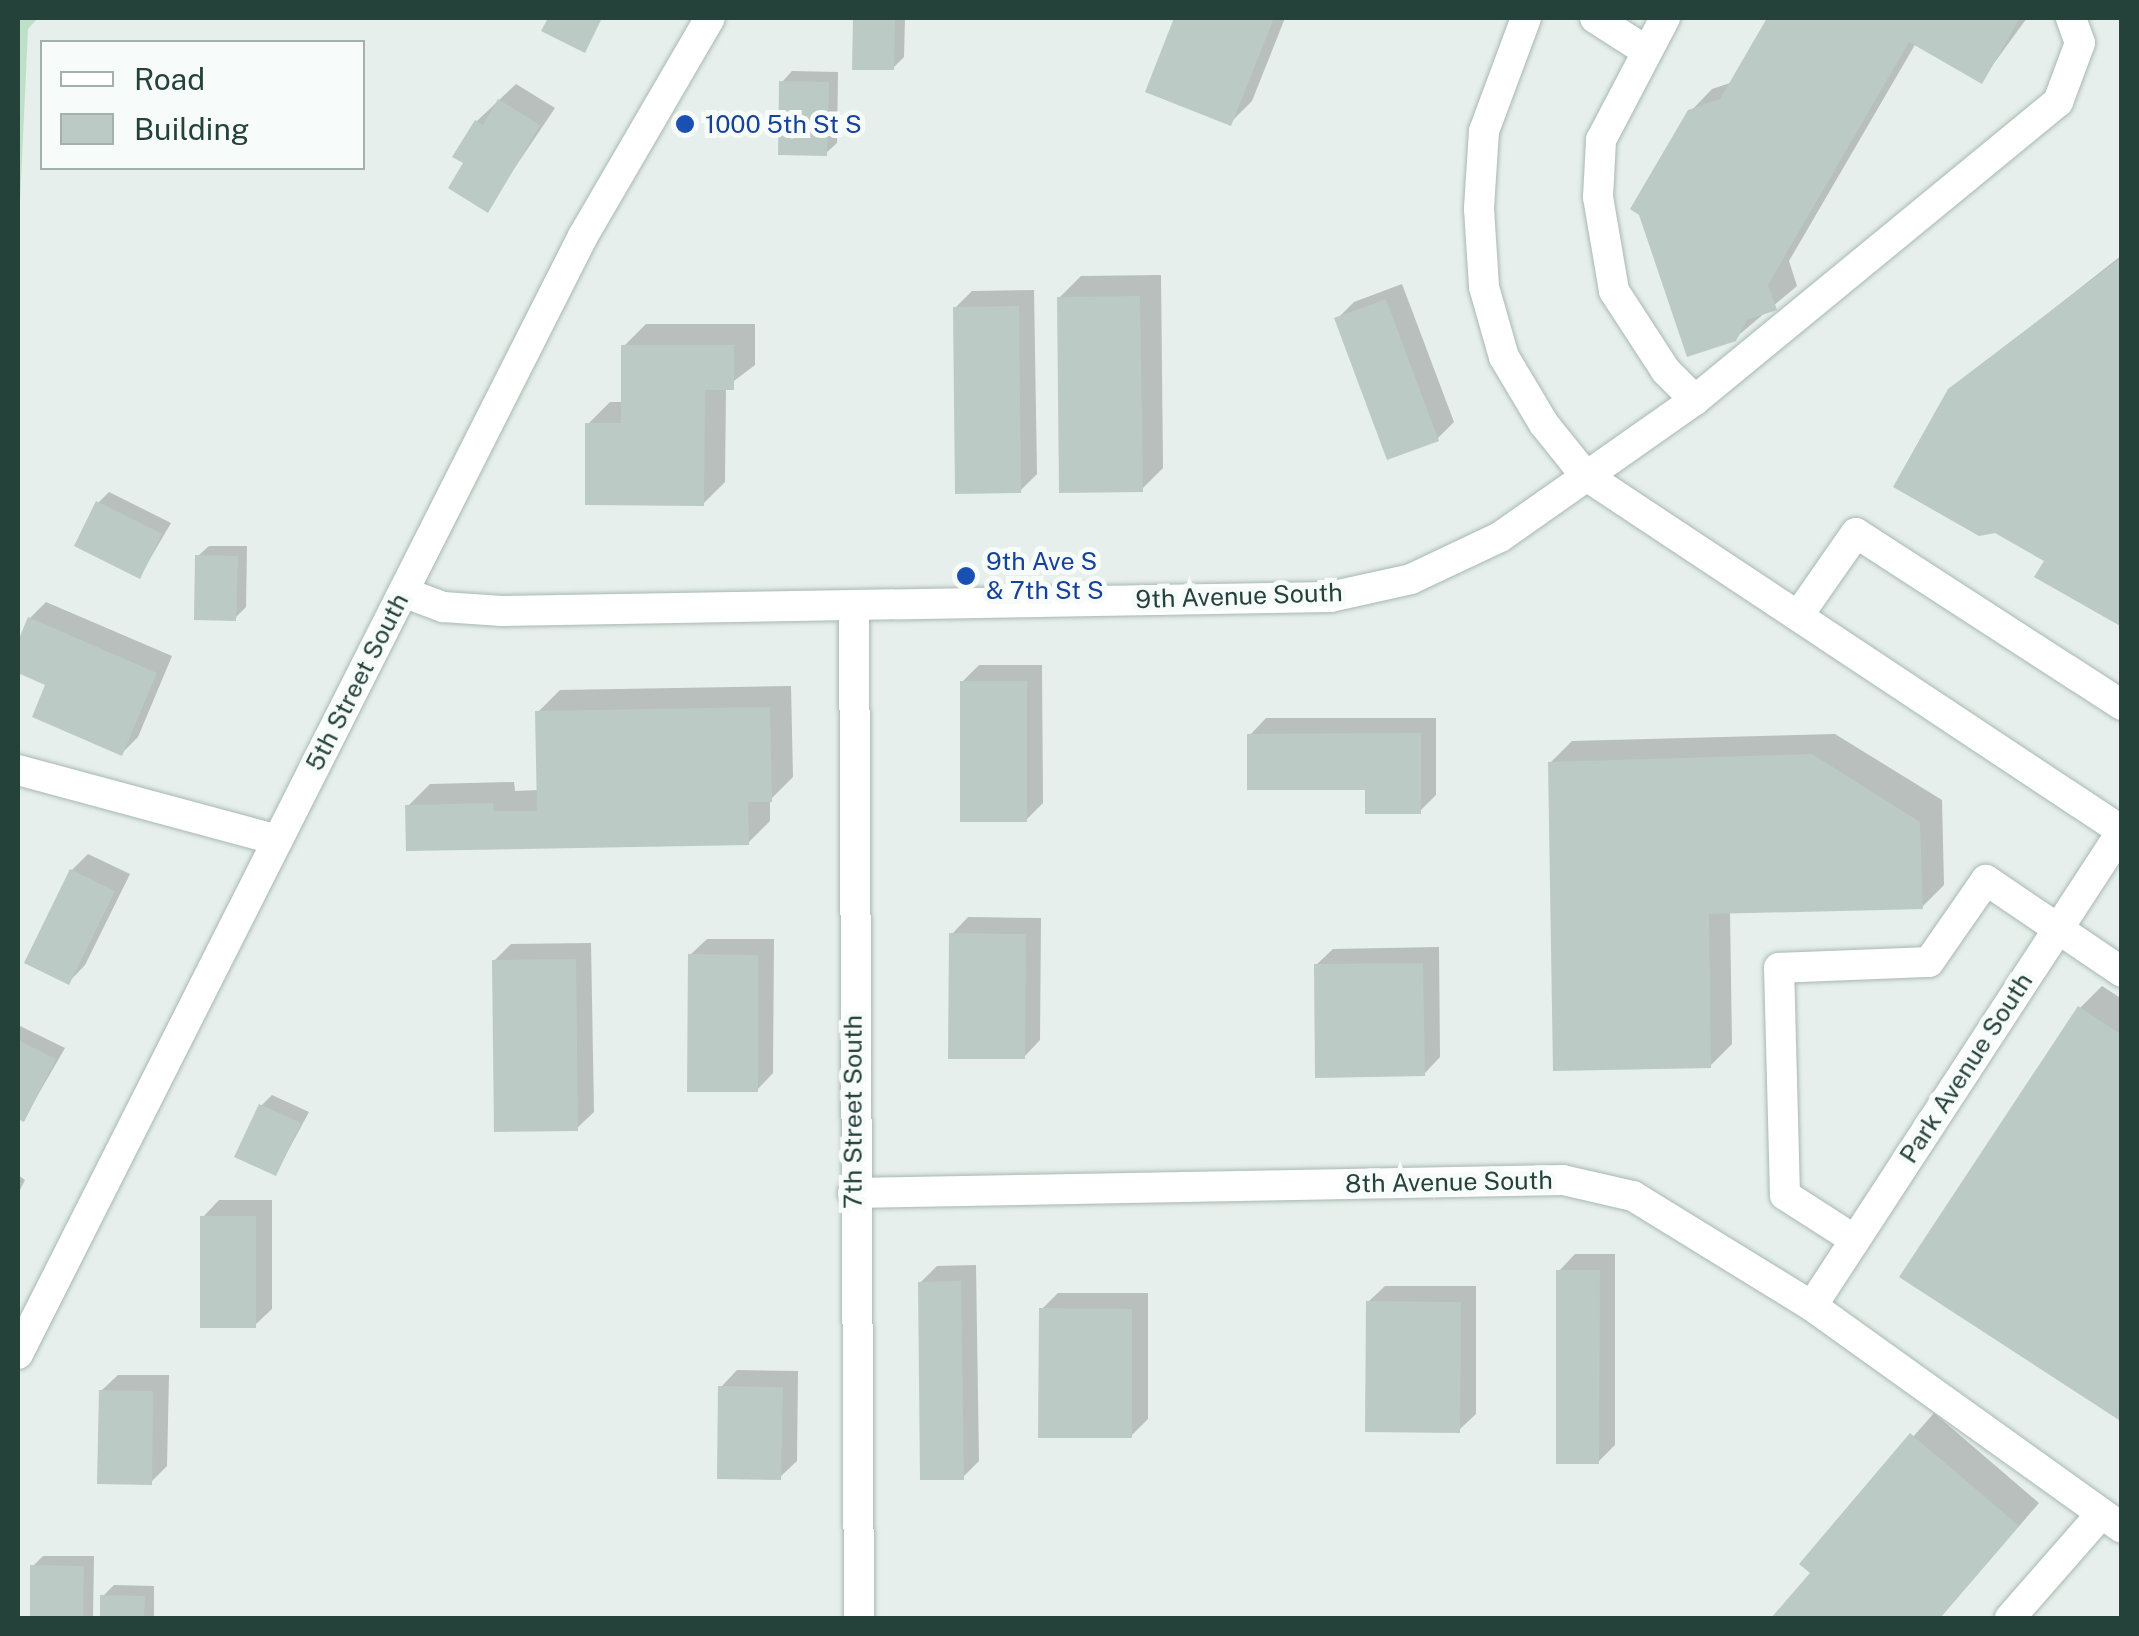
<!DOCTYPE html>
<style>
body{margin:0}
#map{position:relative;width:2139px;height:1636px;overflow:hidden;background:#e6efeb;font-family:"Public Sans",sans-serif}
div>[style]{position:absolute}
.green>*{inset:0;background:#bfe0c8}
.shadow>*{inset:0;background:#0003}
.building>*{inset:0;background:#bbcac4}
.roads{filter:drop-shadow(0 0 2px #a8b8b2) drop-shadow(0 0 2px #a8b8b2)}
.minor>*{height:30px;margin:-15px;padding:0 15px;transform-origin:15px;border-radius:15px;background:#fff}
.dots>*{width:28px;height:28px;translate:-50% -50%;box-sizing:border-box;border:5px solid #f7fbf9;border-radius:50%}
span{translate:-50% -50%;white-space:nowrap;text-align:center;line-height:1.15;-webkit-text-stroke:10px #f7fbf9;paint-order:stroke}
.transit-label{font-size:25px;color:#164399}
.left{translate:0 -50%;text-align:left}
.street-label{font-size:25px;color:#24423a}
.frame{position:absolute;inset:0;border:20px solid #24423a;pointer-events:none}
.legend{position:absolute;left:40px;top:40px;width:325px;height:130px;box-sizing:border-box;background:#f7fbf9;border:2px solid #a3b1ad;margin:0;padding:12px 18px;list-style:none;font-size:30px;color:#24423a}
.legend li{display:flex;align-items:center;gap:20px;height:50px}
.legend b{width:50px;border:2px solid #a3b1ad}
</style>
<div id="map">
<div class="green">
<i style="clip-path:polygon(18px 18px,38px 18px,28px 29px,18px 246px)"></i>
</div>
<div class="shadow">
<i style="clip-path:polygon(856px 18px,905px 18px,904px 57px,893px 68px,855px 67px)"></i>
<i style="clip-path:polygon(1177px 18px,1285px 18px,1252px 101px,1230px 123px,1148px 90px)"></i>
<i style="clip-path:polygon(1770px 18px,2027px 18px,1981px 81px,1916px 43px,1789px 261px,1797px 286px,1734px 339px,1690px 112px,1712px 89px,1733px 82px)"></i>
<i style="clip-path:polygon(792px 71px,838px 72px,837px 143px,826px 153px,782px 82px)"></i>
<i style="clip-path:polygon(516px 84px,555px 108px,487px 209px,466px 162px,477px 121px)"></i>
<i style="clip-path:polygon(2122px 255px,2122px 624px,2048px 560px,1950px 390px)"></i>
<i style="clip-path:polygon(1161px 275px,1163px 468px,1141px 490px,1059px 298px,1081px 276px)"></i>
<i style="clip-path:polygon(1402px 284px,1454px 422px,1437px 439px,1337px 319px,1354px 302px)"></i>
<i style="clip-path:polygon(1034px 290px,1037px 474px,1020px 491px,955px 308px,972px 291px)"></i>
<i style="clip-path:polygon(646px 324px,755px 324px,755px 365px,726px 387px,725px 482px,703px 504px,588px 424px,610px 402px,624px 402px,624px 346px)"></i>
<i style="clip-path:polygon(109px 492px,171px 523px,140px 576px,98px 503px)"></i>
<i style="clip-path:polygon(209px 546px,247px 546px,246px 607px,235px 618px,198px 556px)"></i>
<i style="clip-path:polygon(46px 602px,172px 656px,138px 737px,122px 753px,48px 684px,18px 670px,18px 647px,30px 618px)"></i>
<i style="clip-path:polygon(979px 665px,1042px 665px,1043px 803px,1026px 820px,962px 682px)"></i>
<i style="clip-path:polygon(791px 686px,793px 777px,770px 800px,770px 821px,748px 843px,408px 806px,430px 784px,514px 782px,515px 791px,539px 790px,538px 712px,560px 690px)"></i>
<i style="clip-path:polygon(1266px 718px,1436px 718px,1436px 795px,1420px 811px,1250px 735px)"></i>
<i style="clip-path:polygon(1835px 734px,1942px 800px,1944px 885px,1922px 907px,1730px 911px,1732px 1044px,1710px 1066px,1550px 763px,1572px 741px)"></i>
<i style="clip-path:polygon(88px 854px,130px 874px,85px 965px,69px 982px,72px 870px)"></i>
<i style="clip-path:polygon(968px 917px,1041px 918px,1040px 1040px,1024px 1057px,952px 934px)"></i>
<i style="clip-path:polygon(707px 939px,774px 939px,773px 1073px,757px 1090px,690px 955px)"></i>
<i style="clip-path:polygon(591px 943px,594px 1112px,577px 1128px,494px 961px,511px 944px)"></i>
<i style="clip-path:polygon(1439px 947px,1440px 1057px,1424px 1074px,1316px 965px,1333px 949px)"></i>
<i style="clip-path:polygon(2102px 986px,2122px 999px,2122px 1419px,2080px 1008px)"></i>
<i style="clip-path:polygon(20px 1026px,65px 1048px,24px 1119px,18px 1116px)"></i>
<i style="clip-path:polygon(272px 1095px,309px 1112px,276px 1173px,261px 1106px)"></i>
<i style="clip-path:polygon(18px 1175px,25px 1180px,18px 1194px)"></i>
<i style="clip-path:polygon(219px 1200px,272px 1200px,272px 1309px,255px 1325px,203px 1217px)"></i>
<i style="clip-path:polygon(1575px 1254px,1615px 1254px,1615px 1445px,1598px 1462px,1559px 1271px)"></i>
<i style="clip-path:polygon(976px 1265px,979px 1461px,963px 1477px,920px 1283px,937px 1266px)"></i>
<i style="clip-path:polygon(1385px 1286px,1476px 1286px,1476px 1414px,1459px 1430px,1368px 1302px)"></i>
<i style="clip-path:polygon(1058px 1293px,1148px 1293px,1148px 1419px,1131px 1436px,1042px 1309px)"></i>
<i style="clip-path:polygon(737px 1370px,798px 1371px,797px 1461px,780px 1477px,721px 1387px)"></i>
<i style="clip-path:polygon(118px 1375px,169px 1375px,167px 1466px,151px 1482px,101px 1391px)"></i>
<i style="clip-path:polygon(1934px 1413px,2039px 1503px,1940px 1618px,1775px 1618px,1814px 1573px,1802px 1563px)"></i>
<i style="clip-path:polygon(43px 1556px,94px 1556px,93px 1618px,32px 1618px,33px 1566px)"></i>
<i style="clip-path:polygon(114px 1585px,154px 1586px,154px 1618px,102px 1618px,103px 1596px)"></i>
</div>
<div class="building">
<i style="clip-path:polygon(548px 18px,602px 18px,585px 53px,541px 31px)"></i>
<i style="clip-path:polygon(853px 18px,895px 18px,894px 70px,852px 70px)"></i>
<i style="clip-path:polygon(1174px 18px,1274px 18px,1231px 126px,1145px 92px)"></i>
<i style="clip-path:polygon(1767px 18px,2020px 18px,1982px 84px,1909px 42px,1768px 285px,1777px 310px,1747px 320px,1736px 341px,1687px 357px,1639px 215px,1630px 209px,1688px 110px,1720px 99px)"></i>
<i style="clip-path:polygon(779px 81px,829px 82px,827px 156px,778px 155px)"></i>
<i style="clip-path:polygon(498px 99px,540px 125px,488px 213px,448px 188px,463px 163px,452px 157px,475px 120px,483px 125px)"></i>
<i style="clip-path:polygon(2118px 260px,2122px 262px,2122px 627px,2034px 577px,2044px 561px,1995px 533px,1979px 536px,1893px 487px,1948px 389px)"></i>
<i style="clip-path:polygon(1140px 296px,1143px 492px,1059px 493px,1057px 297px)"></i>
<i style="clip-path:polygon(1386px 299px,1439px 441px,1387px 460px,1334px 318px)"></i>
<i style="clip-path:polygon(1019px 306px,1021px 493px,955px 494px,953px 307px)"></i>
<i style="clip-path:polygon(621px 345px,734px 345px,734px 390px,705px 390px,704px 506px,585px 505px,585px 423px,621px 423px)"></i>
<i style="clip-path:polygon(96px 501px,162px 534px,140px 579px,74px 546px)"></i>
<i style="clip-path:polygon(195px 555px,238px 556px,236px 621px,194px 620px)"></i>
<i style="clip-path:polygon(28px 617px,157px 673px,122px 756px,32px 717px,45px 685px,18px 673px,18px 641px)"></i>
<i style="clip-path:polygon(960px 681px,1027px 681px,1027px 822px,960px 822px)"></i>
<i style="clip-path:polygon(770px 707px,772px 802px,748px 802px,749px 845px,406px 851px,405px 805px,493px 803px,494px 811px,537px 811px,535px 711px)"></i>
<i style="clip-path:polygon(1421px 733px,1421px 814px,1365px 814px,1365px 790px,1247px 790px,1247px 734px)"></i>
<i style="clip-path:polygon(1812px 754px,1920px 822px,1923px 909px,1709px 914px,1711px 1068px,1553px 1071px,1548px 762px)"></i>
<i style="clip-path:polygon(70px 869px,115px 891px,69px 985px,24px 963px)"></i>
<i style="clip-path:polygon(949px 933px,1026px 934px,1025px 1059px,948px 1059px)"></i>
<i style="clip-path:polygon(688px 954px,758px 955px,758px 1092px,687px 1092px)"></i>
<i style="clip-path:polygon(576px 959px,578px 1131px,494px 1132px,492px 960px)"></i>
<i style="clip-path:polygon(1423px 963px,1425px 1076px,1315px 1078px,1314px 964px)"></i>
<i style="clip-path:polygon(2078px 1006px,2122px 1035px,2122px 1422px,1899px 1277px)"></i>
<i style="clip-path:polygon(18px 1040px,56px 1059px,24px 1122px,18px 1119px)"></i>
<i style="clip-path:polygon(259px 1104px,301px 1123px,276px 1176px,234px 1157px)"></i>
<i style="clip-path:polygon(200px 1216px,256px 1216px,256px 1328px,200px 1328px)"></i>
<i style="clip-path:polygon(1556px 1270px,1600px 1270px,1599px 1464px,1556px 1464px)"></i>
<i style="clip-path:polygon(961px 1281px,964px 1480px,920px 1480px,918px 1282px)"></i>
<i style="clip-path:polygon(1366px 1301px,1461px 1302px,1460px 1433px,1365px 1432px)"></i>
<i style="clip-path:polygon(1039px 1308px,1132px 1309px,1132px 1438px,1038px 1438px)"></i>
<i style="clip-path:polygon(718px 1386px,783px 1387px,781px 1480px,717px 1479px)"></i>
<i style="clip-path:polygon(99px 1390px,153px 1391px,152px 1485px,97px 1484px)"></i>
<i style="clip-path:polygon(1910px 1433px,2019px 1526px,1940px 1618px,1771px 1618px,1810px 1573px,1799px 1564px)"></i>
<i style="clip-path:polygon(30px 1565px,84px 1566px,83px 1618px,30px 1618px)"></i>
<i style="clip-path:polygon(100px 1595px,145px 1596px,144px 1618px,100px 1618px)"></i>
</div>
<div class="roads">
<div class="minor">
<i style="left:1526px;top:18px;width:121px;rotate:110.4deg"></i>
<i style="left:1484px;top:131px;width:78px;rotate:93.7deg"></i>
<i style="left:1479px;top:209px;width:78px;rotate:86.3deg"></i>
<i style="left:1484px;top:287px;width:73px;rotate:74.1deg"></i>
<i style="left:1504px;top:357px;width:78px;rotate:59.2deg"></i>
<i style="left:1544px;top:424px;width:65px;rotate:51.2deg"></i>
<i style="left:1585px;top:475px;width:644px;rotate:33.54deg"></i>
<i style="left:1595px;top:18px;width:59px;rotate:32.6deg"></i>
<i style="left:1665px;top:18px;width:138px;rotate:117.7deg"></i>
<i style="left:1601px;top:140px;width:57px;rotate:93deg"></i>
<i style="left:1598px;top:197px;width:95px;rotate:80.3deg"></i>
<i style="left:1614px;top:291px;width:95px;rotate:57deg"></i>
<i style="left:1666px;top:371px;width:41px;rotate:45deg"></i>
<i style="left:403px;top:592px;width:43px;rotate:20.6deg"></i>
<i style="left:443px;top:607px;width:59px;rotate:3.9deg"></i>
<i style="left:502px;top:611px;width:828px;rotate:-0.97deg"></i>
<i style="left:1330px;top:597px;width:83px;rotate:-12.5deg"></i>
<i style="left:1411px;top:579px;width:98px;rotate:-25.3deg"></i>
<i style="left:1500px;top:537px;width:238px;rotate:-35.1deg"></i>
<i style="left:1695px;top:400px;width:470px;rotate:-39.4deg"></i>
<i style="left:2058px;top:102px;width:63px;rotate:-69.6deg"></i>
<i style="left:2080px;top:43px;width:27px;rotate:-110deg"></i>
<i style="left:854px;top:606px;width:1012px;rotate:89.72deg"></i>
<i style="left:1798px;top:616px;width:101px;rotate:-55.1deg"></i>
<i style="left:1856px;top:533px;width:317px;rotate:32.9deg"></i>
<i style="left:18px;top:770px;width:268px;rotate:15.1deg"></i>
<i style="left:853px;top:1193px;width:710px;rotate:-1.05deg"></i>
<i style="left:1563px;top:1180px;width:72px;rotate:12.9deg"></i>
<i style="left:1633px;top:1196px;width:210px;rotate:31.6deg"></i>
<i style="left:1812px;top:1306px;width:381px;rotate:35.6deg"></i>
<i style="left:1855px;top:1240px;width:83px;rotate:-147.3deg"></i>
<i style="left:1785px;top:1195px;width:227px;rotate:-91.5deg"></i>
<i style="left:1779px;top:968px;width:150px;rotate:-2.3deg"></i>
<i style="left:1929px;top:962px;width:100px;rotate:-55.2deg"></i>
<i style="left:1986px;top:880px;width:164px;rotate:34.1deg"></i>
<i style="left:1812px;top:1306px;width:567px;rotate:-56.87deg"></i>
<i style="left:18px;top:1354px;width:1253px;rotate:-63.19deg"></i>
<i style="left:583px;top:236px;width:252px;rotate:-59.8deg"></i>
<i style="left:2010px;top:1618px;width:138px;rotate:-48.8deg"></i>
</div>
</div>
<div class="dots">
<i style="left:685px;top:124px;background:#1a4fb4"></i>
<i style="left:966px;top:576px;background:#1a4fb4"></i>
</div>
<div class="transit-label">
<span class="left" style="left:705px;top:124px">1000 5th St S</span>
<span class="left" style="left:986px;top:576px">9th Ave S<br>&amp; 7th St S</span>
</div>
<div class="street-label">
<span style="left:1239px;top:596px;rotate:-2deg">9th Avenue South</span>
<span style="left:357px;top:682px;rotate:-63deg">5th Street South</span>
<span style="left:1966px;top:1068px;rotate:-57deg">Park Avenue South</span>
<span style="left:853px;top:1112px;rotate:-90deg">7th Street South</span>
<span style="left:1449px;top:1182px;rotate:-1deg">8th Avenue South</span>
</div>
<div class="frame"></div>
<ul class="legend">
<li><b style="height:12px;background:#fff"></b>Road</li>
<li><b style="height:28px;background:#bbcac4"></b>Building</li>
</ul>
</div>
